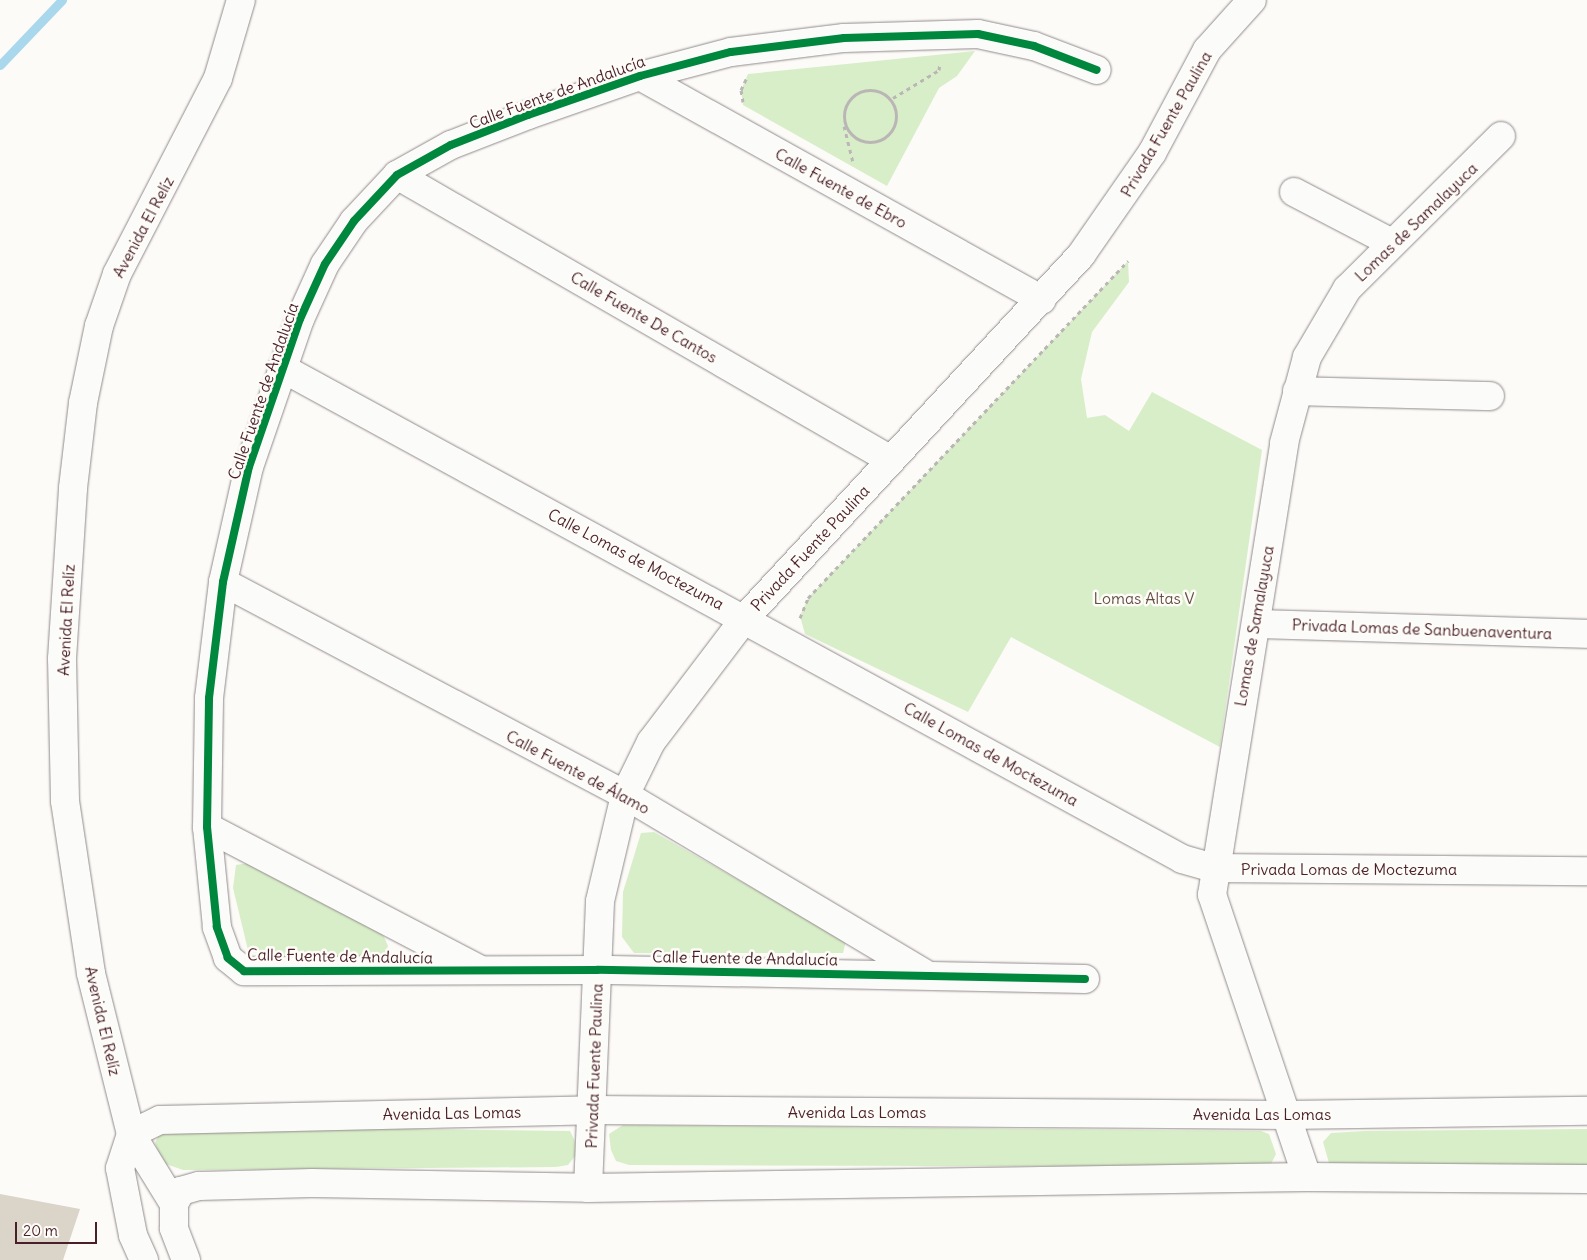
<!DOCTYPE html>
<meta charset="utf-8">
<style>
body{margin:0}
#map{position:relative;width:1587px;height:1260px;overflow:hidden;background:#fcfbf8;font-family:Delius,sans-serif}
div>[style]{position:absolute}
.green>*{inset:0;background:#d8eec8}
.stream>*{height:9px;margin:-4.5px;padding:0 4.5px;transform-origin:4.5px;border-radius:4.5px;background:#a9d8ec}
.building>*{inset:0;background:#dad4c9}
.path>*{height:3px;margin-top:-1.5px;transform-origin:0;background:repeating-linear-gradient(90deg,#bbb6b6 0 4px,transparent 0 8px)}
.path>.ring{margin:-1.5px;padding:0;box-sizing:content-box;background:none;border:3px solid #bbb6b6;border-radius:50%}
.roads{filter:drop-shadow(0 0 1px #928a8b) drop-shadow(0 0 1px #928a8b)}
.minor>*{height:28px;margin:-14px;padding:0 14px;transform-origin:14px;border-radius:14px;background:#fbfbf9}
.secondary>*{height:28px;margin:-14px;padding:0 14px;transform-origin:14px;border-radius:14px;background:#fbfbf9}
.cycleway>*{height:8px;margin:-4px;padding:0 4px;transform-origin:4px;border-radius:4px;background:#00873e}
span{translate:-50% -50%;white-space:nowrap;text-align:center;line-height:1.15;-webkit-text-stroke:5px #fdfcf7;paint-order:stroke}
.street-label{font-size:16px;color:#4a1f2b}
.park-label{font-size:16px;color:#665048}
.scale{position:absolute;left:15px;top:1222px;width:82px;height:22px;box-sizing:border-box;border:2px solid #4a1f2b;border-top:0;padding-left:6px;font-size:15px;line-height:18px;white-space:nowrap;color:#4a1f2b;-webkit-text-stroke:4px #fdfcf7;paint-order:stroke}
</style>
<div id="map">
<div class="green">
<i style="clip-path:polygon(975px 51px,957px 76px,939px 88px,887px 186px,743px 105px,741px 90px,748px 74px)"></i>
<i style="clip-path:polygon(1128px 261px,1129px 282px,1092px 332px,1081px 379px,1087px 418px,1105px 415px,1129px 431px,1152px 392px,1262px 450px,1220px 747px,1011px 637px,968px 712px,805px 634px,800px 616px,808px 598px)"></i>
<i style="clip-path:polygon(654px 832px,846px 941px,843px 953px,634px 953px,622px 937px,623px 892px,641px 833px)"></i>
<i style="clip-path:polygon(249px 863px,381px 930px,388px 946px,384px 955px,370px 958px,267px 957px,248px 950px,233px 888px,236px 865px)"></i>
<i style="clip-path:polygon(623px 1125px,1261px 1131px,1269px 1134px,1276px 1154px,1271px 1164px,1260px 1167px,629px 1165px,616px 1161px,611px 1150px,609px 1134px)"></i>
<i style="clip-path:polygon(175px 1126px,570px 1131px,575px 1141px,575px 1156px,568px 1165px,556px 1167px,183px 1170px,163px 1163px,155px 1143px,161px 1130px)"></i>
<i style="clip-path:polygon(1587px 1129px,1587px 1167px,1329px 1163px,1323px 1142px,1331px 1133px,1365px 1131px)"></i>
</div>
<div class="stream">
<i style="left:0;top:65px;width:90px;rotate:-46.4deg"></i>
</div>
<div class="building">
<i style="clip-path:polygon(0 1194px,80px 1209px,63px 1260px,0 1260px)"></i>
</div>
<div class="path">
<i class="ring" style="left:844px;top:90px;width:49px;height:49px"></i>
<i style="left:893px;top:98px;width:54px;rotate:-31.3deg"></i>
<i style="left:939px;top:70px;width:7px;rotate:-82deg"></i>
<i style="left:743px;top:102px;width:12px;rotate:-99deg"></i>
<i style="left:741px;top:90px;width:14px;rotate:-65deg"></i>
<i style="left:844px;top:126px;width:37px;rotate:76deg"></i>
<i style="left:800px;top:618px;width:22px;rotate:-68deg"></i>
<i style="left:808px;top:598px;width:465px;rotate:-46.5deg"></i>
</div>
<div class="roads">
<div class="minor">
<i style="left:640px;top:76px;width:460px;rotate:29.1deg"></i>
<i style="left:397px;top:175px;width:570px;rotate:29.98deg"></i>
<i style="left:1294px;top:192px;width:108px;rotate:27.5deg"></i>
<i style="left:282px;top:368px;width:1025px;rotate:28.61deg"></i>
<i style="left:1182px;top:859px;width:32px;rotate:16deg"></i>
<i style="left:1213px;top:868px;width:374px;rotate:0.5deg"></i>
<i style="left:1297px;top:391px;width:193px;rotate:1.5deg"></i>
<i style="left:223px;top:582px;width:455px;rotate:27.9deg"></i>
<i style="left:625px;top:795px;width:348px;rotate:30.8deg"></i>
<i style="left:1256px;top:624px;width:331px;rotate:1.7deg"></i>
<i style="left:207px;top:827px;width:307px;rotate:27.6deg"></i>
<i style="left:1085px;top:979px;width:488px;rotate:-178.9deg"></i>
<i style="left:597px;top:970px;width:353px;rotate:179.8deg"></i>
<i style="left:244px;top:971px;width:21px;rotate:-141deg"></i>
<i style="left:228px;top:958px;width:33px;rotate:-110deg"></i>
<i style="left:217px;top:927px;width:100px;rotate:-95.7deg"></i>
<i style="left:207px;top:827px;width:129px;rotate:-89.1deg"></i>
<i style="left:209px;top:698px;width:117px;rotate:-83.1deg"></i>
<i style="left:223px;top:582px;width:118px;rotate:-77.3deg"></i>
<i style="left:249px;top:467px;width:157px;rotate:-71deg"></i>
<i style="left:300px;top:319px;width:60px;rotate:-65.6deg"></i>
<i style="left:325px;top:264px;width:52px;rotate:-56deg"></i>
<i style="left:354px;top:221px;width:63px;rotate:-46.9deg"></i>
<i style="left:397px;top:175px;width:62px;rotate:-29.1deg"></i>
<i style="left:451px;top:145px;width:83px;rotate:-21.3deg"></i>
<i style="left:528px;top:115px;width:119px;rotate:-19.2deg"></i>
<i style="left:640px;top:76px;width:94px;rotate:-14.8deg"></i>
<i style="left:731px;top:52px;width:114px;rotate:-7.1deg"></i>
<i style="left:844px;top:38px;width:134px;rotate:-1.7deg"></i>
<i style="left:978px;top:34px;width:57px;rotate:12.1deg"></i>
<i style="left:1034px;top:46px;width:67px;rotate:20.9deg"></i>
<i style="left:1307px;top:1177px;width:298px;rotate:-108.6deg"></i>
<i style="left:1212px;top:895px;width:458px;rotate:-80.9deg"></i>
<i style="left:1284px;top:443px;width:89px;rotate:-75deg"></i>
<i style="left:1307px;top:357px;width:79px;rotate:-59.5deg"></i>
<i style="left:1347px;top:289px;width:217px;rotate:-44.8deg"></i>
<i style="left:588px;top:1188px;width:287px;rotate:-87.6deg"></i>
<i style="left:600px;top:901px;width:109px;rotate:-76.7deg"></i>
<i style="left:625px;top:795px;width:59px;rotate:-63.9deg"></i>
<i style="left:651px;top:742px;width:156px;rotate:-52.8deg"></i>
<i style="left:745px;top:618px;width:495px;rotate:-47.2deg"></i>
<i style="left:1081px;top:255px;width:124px;rotate:-55.2deg"></i>
<i style="left:1152px;top:153px;width:117px;rotate:-61.9deg"></i>
<i style="left:1207px;top:50px;width:67px;rotate:-48deg"></i>
<i style="left:174px;top:1204px;width:82px;rotate:-121.6deg"></i>
<i style="left:131px;top:1134px;width:166px;rotate:-104deg"></i>
<i style="left:91px;top:973px;width:174px;rotate:-98.6deg"></i>
<i style="left:65px;top:801px;width:142px;rotate:-91.2deg"></i>
<i style="left:62px;top:659px;width:171px;rotate:-86.3deg"></i>
<i style="left:73px;top:488px;width:86px;rotate:-83.3deg"></i>
<i style="left:83px;top:403px;width:79px;rotate:-78.3deg"></i>
<i style="left:99px;top:326px;width:55px;rotate:-70.9deg"></i>
<i style="left:117px;top:274px;width:220px;rotate:-62.7deg"></i>
<i style="left:218px;top:78px;width:81px;rotate:-73.6deg"></i>
</div>
<div class="secondary">
<i style="left:144px;top:1260px;width:27px;rotate:-114deg"></i>
<i style="left:133px;top:1235px;width:68px;rotate:-101deg"></i>
<i style="left:120px;top:1168px;width:36px;rotate:-72deg"></i>
<i style="left:131px;top:1134px;width:32px;rotate:-26deg"></i>
<i style="left:160px;top:1120px;width:433px;rotate:-1.3deg"></i>
<i style="left:593px;top:1110px;width:694px;rotate:0.41deg"></i>
<i style="left:1287px;top:1115px;width:300px;rotate:-0.8deg"></i>
<i style="left:186px;top:1260px;width:34px;rotate:-111deg"></i>
<i style="left:174px;top:1228px;width:24px;rotate:-90deg"></i>
<i style="left:174px;top:1204px;width:15px;rotate:-62deg"></i>
<i style="left:181px;top:1191px;width:19px;rotate:-16deg"></i>
<i style="left:199px;top:1186px;width:113px;rotate:-1.5deg"></i>
<i style="left:312px;top:1183px;width:276px;rotate:1deg"></i>
<i style="left:588px;top:1188px;width:719px;rotate:-0.88deg"></i>
<i style="left:1307px;top:1177px;width:280px;rotate:0.4deg"></i>
</div>
</div>
<div class="cycleway">
<i style="left:1085px;top:979px;width:488px;rotate:-178.9deg"></i>
<i style="left:597px;top:970px;width:353px;rotate:179.8deg"></i>
<i style="left:244px;top:971px;width:21px;rotate:-141deg"></i>
<i style="left:228px;top:958px;width:33px;rotate:-110deg"></i>
<i style="left:217px;top:927px;width:100px;rotate:-95.7deg"></i>
<i style="left:207px;top:827px;width:129px;rotate:-89.1deg"></i>
<i style="left:209px;top:698px;width:117px;rotate:-83.1deg"></i>
<i style="left:223px;top:582px;width:118px;rotate:-77.3deg"></i>
<i style="left:249px;top:467px;width:157px;rotate:-71deg"></i>
<i style="left:300px;top:319px;width:60px;rotate:-65.6deg"></i>
<i style="left:325px;top:264px;width:52px;rotate:-56deg"></i>
<i style="left:354px;top:221px;width:63px;rotate:-46.9deg"></i>
<i style="left:397px;top:175px;width:62px;rotate:-29.1deg"></i>
<i style="left:451px;top:145px;width:83px;rotate:-21.3deg"></i>
<i style="left:528px;top:115px;width:119px;rotate:-19.2deg"></i>
<i style="left:640px;top:76px;width:94px;rotate:-14.8deg"></i>
<i style="left:731px;top:52px;width:114px;rotate:-7.1deg"></i>
<i style="left:844px;top:38px;width:134px;rotate:-1.7deg"></i>
<i style="left:978px;top:34px;width:57px;rotate:12.1deg"></i>
<i style="left:1034px;top:46px;width:67px;rotate:20.9deg"></i>
</div>
<div class="street-label">
<span style="left:557px;top:92px;rotate:-20deg">Calle Fuente de Andalucía</span>
<span style="left:1166px;top:124px;rotate:-60deg">Privada Fuente Paulina</span>
<span style="left:841px;top:188px;rotate:29deg">Calle Fuente de Ebro</span>
<span style="left:1416px;top:222px;rotate:-44deg">Lomas de Samalayuca</span>
<span style="left:143px;top:227px;rotate:-62deg">Avenida El Relíz</span>
<span style="left:644px;top:317px;rotate:30deg">Calle Fuente De Cantos</span>
<span style="left:263px;top:391px;rotate:-71deg">Calle Fuente de Andalucía</span>
<span style="left:810px;top:548px;rotate:-47deg">Privada Fuente Paulina</span>
<span style="left:636px;top:559px;rotate:28deg">Calle Lomas de Moctezuma</span>
<span style="left:66px;top:620px;rotate:-87deg">Avenida El Relíz</span>
<span style="left:1254px;top:626px;rotate:-80deg">Lomas de Samalayuca</span>
<span style="left:1422px;top:629px;rotate:2deg">Privada Lomas de Sanbuenaventura</span>
<span style="left:991px;top:754px;rotate:29deg">Calle Lomas de Moctezuma</span>
<span style="left:578px;top:772px;rotate:28deg">Calle Fuente de Álamo</span>
<span style="left:1349px;top:869px">Privada Lomas de Moctezuma</span>
<span style="left:340px;top:956px;rotate:1deg">Calle Fuente de Andalucía</span>
<span style="left:745px;top:958px;rotate:1deg">Calle Fuente de Andalucía</span>
<span style="left:103px;top:1021px;rotate:77deg">Avenida El Relíz</span>
<span style="left:594px;top:1066px;rotate:-88deg">Privada Fuente Paulina</span>
<span style="left:857px;top:1112px">Avenida Las Lomas</span>
<span style="left:452px;top:1113px;rotate:-1deg">Avenida Las Lomas</span>
<span style="left:1262px;top:1114px">Avenida Las Lomas</span>
</div>
<div class="park-label">
<span style="left:1144px;top:598px">Lomas Altas V</span>
</div>
<div class="scale">20 m</div>
</div>
